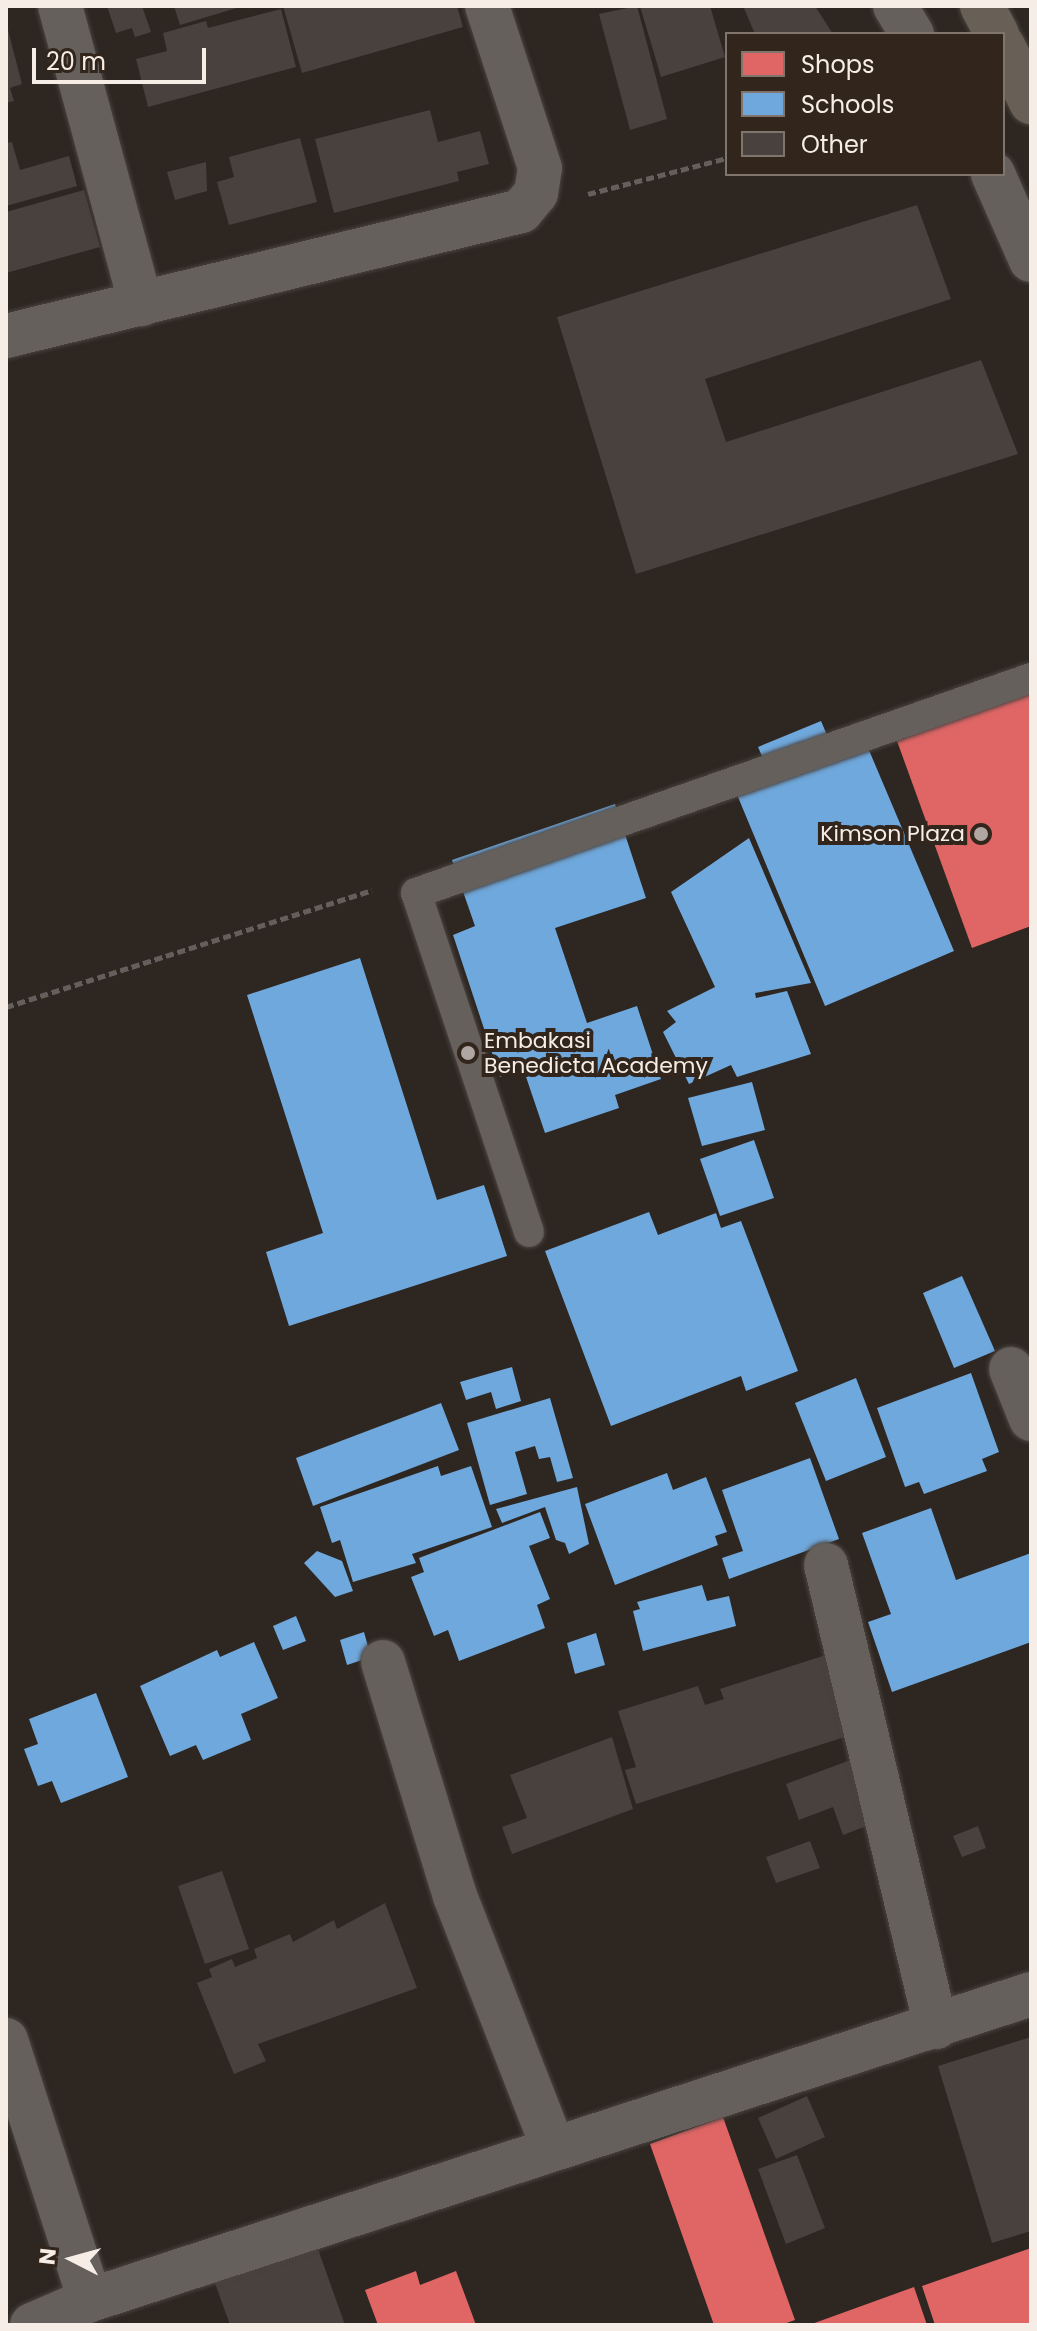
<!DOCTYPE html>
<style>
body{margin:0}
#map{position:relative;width:1037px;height:2331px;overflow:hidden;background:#2d2621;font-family:Poppins,sans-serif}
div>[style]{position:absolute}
.shops>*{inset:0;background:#e06666}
.schools>*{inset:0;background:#6fa8dc}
.building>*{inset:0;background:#48413e}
.path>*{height:5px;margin-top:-2.5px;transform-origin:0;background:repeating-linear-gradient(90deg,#645f5c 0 8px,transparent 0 12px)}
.roads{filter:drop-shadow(0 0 2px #4a433f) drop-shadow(0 0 2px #4a433f)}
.service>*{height:30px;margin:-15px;padding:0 15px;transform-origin:15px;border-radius:15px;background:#66605c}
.minor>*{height:44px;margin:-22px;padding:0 22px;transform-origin:22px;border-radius:22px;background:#66605c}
.primary>*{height:44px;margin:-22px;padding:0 22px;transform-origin:22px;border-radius:22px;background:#686056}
.dots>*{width:22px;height:22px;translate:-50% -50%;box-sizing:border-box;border:4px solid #32251c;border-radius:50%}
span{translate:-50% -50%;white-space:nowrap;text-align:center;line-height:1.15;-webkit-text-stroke:8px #32251c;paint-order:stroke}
.poi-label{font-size:22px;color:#f6ede7}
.right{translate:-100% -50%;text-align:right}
.left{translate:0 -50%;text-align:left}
.frame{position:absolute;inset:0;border:8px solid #f6ede7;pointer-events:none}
.legend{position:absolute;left:725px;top:32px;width:280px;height:144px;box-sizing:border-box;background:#32251c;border:2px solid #80756d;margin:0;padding:10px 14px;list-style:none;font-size:24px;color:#f6ede7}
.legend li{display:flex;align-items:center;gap:16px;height:40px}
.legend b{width:40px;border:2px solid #80756d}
.north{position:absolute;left:32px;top:2219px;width:80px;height:80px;-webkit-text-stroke:6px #32251c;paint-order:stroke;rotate:276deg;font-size:22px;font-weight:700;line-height:32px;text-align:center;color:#f6ede7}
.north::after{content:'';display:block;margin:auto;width:28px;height:36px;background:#f6ede7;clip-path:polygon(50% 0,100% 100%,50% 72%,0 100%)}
.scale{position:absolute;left:32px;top:48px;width:174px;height:36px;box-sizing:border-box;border:4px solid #f6ede7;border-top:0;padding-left:10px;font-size:24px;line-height:28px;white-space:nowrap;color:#f6ede7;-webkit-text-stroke:6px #32251c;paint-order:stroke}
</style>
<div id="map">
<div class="shops">
<i style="clip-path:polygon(1031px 691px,1031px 926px,972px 948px,897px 741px)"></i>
<i style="clip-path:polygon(723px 2117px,795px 2320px,781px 2325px,714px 2325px,650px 2144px)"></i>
<i style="clip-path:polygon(1031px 2248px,1031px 2325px,935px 2325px,922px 2286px)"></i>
<i style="clip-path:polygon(416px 2271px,420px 2285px,456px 2271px,476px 2325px,378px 2325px,365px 2290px)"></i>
<i style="clip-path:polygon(914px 2287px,927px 2325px,809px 2325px)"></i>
</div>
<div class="schools">
<i style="clip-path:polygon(821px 721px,833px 749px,863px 736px,954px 951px,825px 1006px,733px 785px,768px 770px,758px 747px)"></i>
<i style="clip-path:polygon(615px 804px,646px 898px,555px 928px,587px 1023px,637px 1006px,661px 1079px,615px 1095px,619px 1108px,545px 1133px,523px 1068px,500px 1077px,453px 935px,475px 926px,452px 860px)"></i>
<i style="clip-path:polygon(749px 838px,811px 983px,755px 993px,756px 998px,787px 991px,811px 1054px,737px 1077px,731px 1065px,689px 1084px,663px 1032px,676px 1022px,667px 1011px,715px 987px,671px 892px)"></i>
<i style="clip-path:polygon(360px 958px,437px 1200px,484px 1185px,507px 1256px,289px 1326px,266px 1252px,323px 1233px,247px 995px)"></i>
<i style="clip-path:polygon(752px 1082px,765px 1130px,702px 1146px,688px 1098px)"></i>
<i style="clip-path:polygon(754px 1140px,774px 1198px,720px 1216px,700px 1159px)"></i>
<i style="clip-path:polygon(649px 1212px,658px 1235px,716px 1213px,721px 1228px,741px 1221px,798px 1371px,746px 1391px,741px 1376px,611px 1426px,545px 1251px)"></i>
<i style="clip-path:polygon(962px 1276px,995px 1351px,954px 1368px,923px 1293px)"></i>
<i style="clip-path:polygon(512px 1367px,521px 1401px,496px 1409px,491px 1392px,466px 1400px,460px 1382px)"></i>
<i style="clip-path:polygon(971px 1373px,999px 1452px,982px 1459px,987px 1471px,924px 1494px,919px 1482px,905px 1487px,877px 1408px)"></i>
<i style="clip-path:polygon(856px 1378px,886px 1457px,826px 1481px,795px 1403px)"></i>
<i style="clip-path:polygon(550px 1398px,573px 1478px,557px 1482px,550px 1457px,539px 1459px,535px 1446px,515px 1452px,527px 1494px,490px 1505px,467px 1423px)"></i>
<i style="clip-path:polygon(441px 1403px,459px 1450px,313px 1506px,296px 1458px)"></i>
<i style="clip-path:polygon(810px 1458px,839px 1539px,729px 1579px,722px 1558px,743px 1551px,722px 1490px)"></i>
<i style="clip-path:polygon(438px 1466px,441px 1476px,471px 1466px,492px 1527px,412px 1554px,416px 1563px,353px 1582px,340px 1540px,332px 1543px,320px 1507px)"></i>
<i style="clip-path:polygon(667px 1473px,673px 1490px,706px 1477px,727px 1532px,715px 1536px,718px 1545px,615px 1585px,585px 1504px)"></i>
<i style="clip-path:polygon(577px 1487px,589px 1544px,569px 1554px,565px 1543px,556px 1540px,545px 1507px,502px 1523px,496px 1509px)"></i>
<i style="clip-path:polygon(931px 1508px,956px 1580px,1031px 1553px,1031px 1642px,892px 1692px,868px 1622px,891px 1614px,862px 1533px)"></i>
<i style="clip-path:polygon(540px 1512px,550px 1538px,529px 1546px,550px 1599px,537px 1605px,545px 1628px,459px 1661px,448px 1630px,434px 1636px,411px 1577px,424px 1572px,419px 1558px)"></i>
<i style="clip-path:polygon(317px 1551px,342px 1561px,353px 1591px,335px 1597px,304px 1563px)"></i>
<i style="clip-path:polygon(702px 1585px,707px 1601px,729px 1596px,736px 1626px,643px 1651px,633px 1611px,640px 1609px,637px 1602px)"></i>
<i style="clip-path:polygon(296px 1616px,306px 1641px,283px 1650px,273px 1626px)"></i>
<i style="clip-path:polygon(364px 1632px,371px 1657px,347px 1665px,340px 1640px)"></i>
<i style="clip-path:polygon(596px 1633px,605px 1665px,575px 1674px,567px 1643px)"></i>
<i style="clip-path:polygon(254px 1642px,278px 1698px,241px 1714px,251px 1740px,203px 1760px,196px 1745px,170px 1756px,140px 1686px,217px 1650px,220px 1657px)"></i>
<i style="clip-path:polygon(96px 1693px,128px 1777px,61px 1803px,52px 1781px,38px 1786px,24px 1749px,38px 1744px,29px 1719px)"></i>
</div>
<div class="building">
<i style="clip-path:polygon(107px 6px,142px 6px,151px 32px,135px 37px,132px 28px,116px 33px)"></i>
<i style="clip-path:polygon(174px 6px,240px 6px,240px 7px,180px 25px)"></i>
<i style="clip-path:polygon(283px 6px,457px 6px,463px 27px,302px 73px)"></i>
<i style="clip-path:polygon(637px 6px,667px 119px,630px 130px,599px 14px)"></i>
<i style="clip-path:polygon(640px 6px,710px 6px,725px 57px,661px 77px)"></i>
<i style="clip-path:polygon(743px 6px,815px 6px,833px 34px,755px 34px)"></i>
<i style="clip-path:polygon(281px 9px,296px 67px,148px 107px,136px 59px,167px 51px,163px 33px,206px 21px,208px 28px)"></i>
<i style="clip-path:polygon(7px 26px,22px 84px,10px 88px,14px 101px,6px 103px)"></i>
<i style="clip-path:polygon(430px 110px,438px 142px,480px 131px,489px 164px,457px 172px,459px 181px,334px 213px,315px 139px)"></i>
<i style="clip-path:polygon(300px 138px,317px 202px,229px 225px,217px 182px,234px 177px,229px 157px)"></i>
<i style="clip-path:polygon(12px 142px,20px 170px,69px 156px,77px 186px,6px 206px,6px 143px)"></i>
<i style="clip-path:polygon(206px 162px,207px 191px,175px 200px,167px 172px)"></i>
<i style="clip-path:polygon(84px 190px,100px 247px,6px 273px,6px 212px)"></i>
<i style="clip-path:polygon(917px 205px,951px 299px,705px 379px,726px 442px,981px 360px,1018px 454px,636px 574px,557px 317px)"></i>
<i style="clip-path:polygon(829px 1654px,854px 1734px,636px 1804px,625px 1770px,636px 1767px,618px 1711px,698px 1686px,705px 1705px,724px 1699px,720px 1689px)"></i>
<i style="clip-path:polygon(612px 1737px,633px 1809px,512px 1854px,502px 1827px,527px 1818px,510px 1775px)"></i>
<i style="clip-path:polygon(856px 1758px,880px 1821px,843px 1835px,833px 1807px,799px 1820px,786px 1784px)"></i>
<i style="clip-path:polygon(978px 1826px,986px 1848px,962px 1857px,953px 1836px)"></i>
<i style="clip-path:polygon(810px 1841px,820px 1868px,776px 1883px,766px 1857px)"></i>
<i style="clip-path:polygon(222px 1871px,249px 1949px,205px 1964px,178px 1886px)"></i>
<i style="clip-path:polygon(385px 1903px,417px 1988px,258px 2044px,266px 2061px,234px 2074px,197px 1983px,212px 1977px,209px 1969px,232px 1959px,235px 1967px,257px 1958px,254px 1949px,290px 1934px,293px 1942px,334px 1920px,337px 1929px)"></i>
<i style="clip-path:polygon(1031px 2037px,1031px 2231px,992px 2243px,938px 2066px)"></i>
<i style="clip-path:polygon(807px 2096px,825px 2137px,776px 2159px,758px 2118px)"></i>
<i style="clip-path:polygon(797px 2155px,825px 2228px,786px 2244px,758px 2169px)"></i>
<i style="clip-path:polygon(313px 2235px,345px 2325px,230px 2325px,211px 2272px)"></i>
</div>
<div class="path">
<i style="left:588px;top:194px;width:144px;rotate:-14.5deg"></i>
<i style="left:6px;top:1007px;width:384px;rotate:-17.7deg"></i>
</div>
<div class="roads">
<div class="service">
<i style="left:529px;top:1232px;width:357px;rotate:-108.4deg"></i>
<i style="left:416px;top:893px;width:651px;rotate:-19.27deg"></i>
</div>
<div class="minor">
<i style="left:60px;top:6px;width:309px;rotate:74.8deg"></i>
<i style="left:895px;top:6px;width:33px;rotate:59deg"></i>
<i style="left:993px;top:174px;width:94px;rotate:66.2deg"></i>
<i style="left:6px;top:336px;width:530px;rotate:-13.64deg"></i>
<i style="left:521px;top:211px;width:23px;rotate:-50deg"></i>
<i style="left:536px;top:193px;width:25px;rotate:-81deg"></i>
<i style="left:540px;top:168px;width:170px;rotate:-108.1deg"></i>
<i style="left:1011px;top:1369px;width:54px;rotate:68.2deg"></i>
<i style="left:826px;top:1565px;width:475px;rotate:76.6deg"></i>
<i style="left:383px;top:1662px;width:245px;rotate:72.9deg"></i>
<i style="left:455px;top:1896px;width:269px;rotate:68.7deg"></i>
<i style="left:6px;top:2040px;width:273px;rotate:72.1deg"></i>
<i style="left:32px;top:2325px;width:63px;rotate:-23.3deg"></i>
<i style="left:90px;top:2300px;width:990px;rotate:-18.01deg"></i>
</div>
<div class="primary">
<i style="left:982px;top:6px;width:32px;rotate:62deg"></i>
<i style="left:1003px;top:46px;width:63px;rotate:63.4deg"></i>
</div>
</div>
<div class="dots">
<i style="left:981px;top:834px;background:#b0a7a2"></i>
<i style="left:468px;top:1053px;background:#b0a7a2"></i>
</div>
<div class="poi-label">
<span class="right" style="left:965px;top:834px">Kimson Plaza</span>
<span class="left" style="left:484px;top:1053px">Embakasi<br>Benedicta Academy</span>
</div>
<div class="frame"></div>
<ul class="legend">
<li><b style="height:22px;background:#e06666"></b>Shops</li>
<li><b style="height:22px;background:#6fa8dc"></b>Schools</li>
<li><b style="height:22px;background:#48413e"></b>Other</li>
</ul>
<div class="north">N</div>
<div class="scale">20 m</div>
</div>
